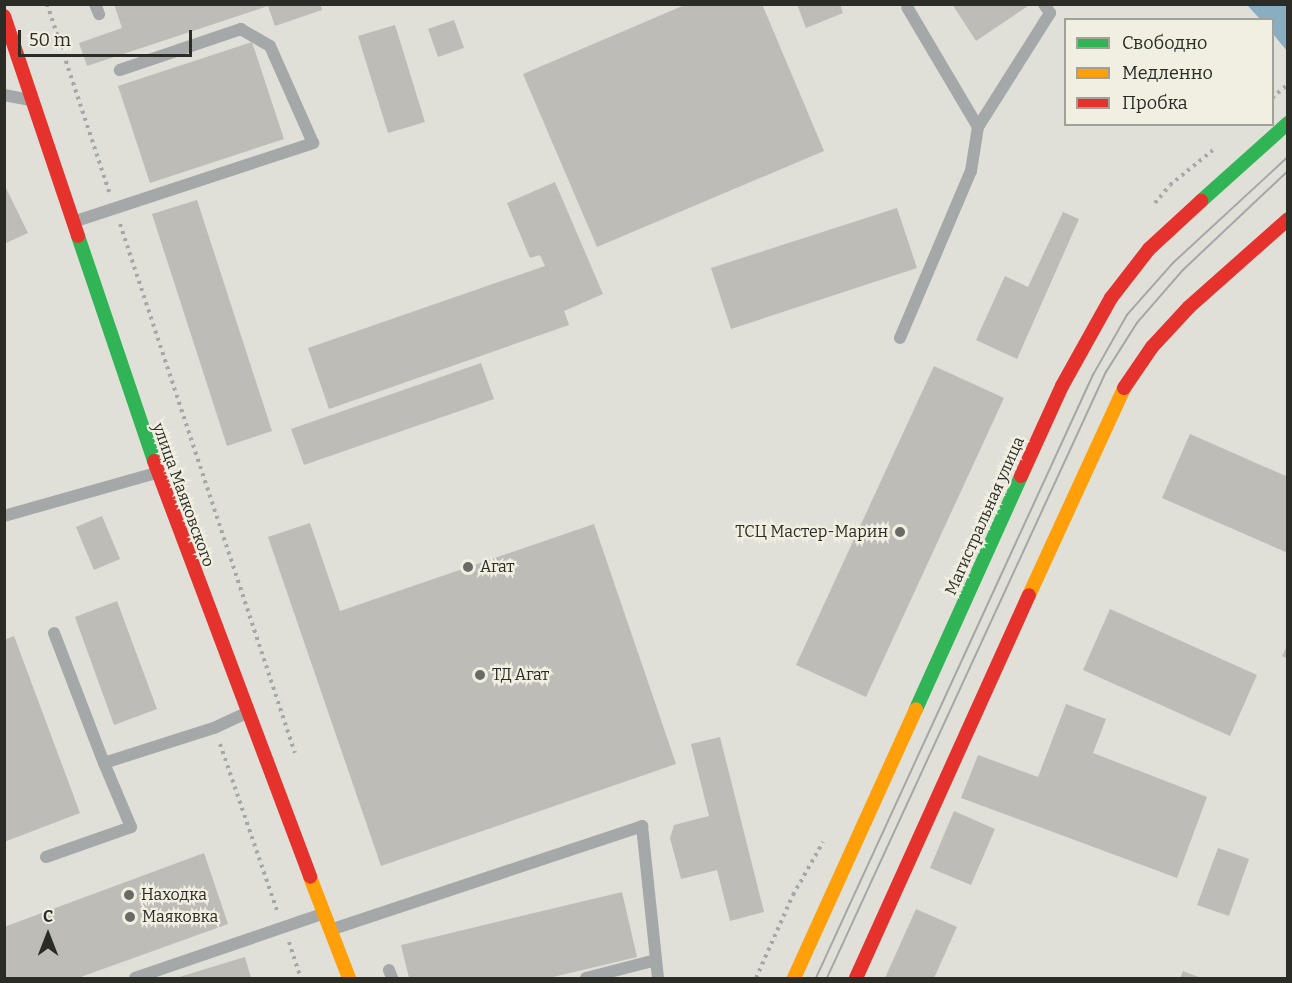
<!DOCTYPE html>
<meta charset="utf-8">
<style>
body{margin:0}
#map{position:relative;width:1292px;height:983px;overflow:hidden;background:#e0dfd8;font-family:Bitter,serif}
div>[style]{position:absolute}
.water>*{inset:0;background:#89aec2}
.building>*{inset:0;background:#bdbcb6}
.path>*{height:4px;margin-top:-2px;transform-origin:0;background:repeating-linear-gradient(90deg,#a6a8a7 0 3px,transparent 0 7.5px)}
.lane>*{height:12px;margin:-6px;padding:0 6px;transform-origin:6px;border-radius:6px;background:#a4a8a9}
.fast>*{height:14px;margin:-7px;padding:0 7px;transform-origin:7px;border-radius:7px;background:#30b455}
.slow>*{height:14px;margin:-7px;padding:0 7px;transform-origin:7px;border-radius:7px;background:#ff9f0a}
.jam>*{height:14px;margin:-7px;padding:0 7px;transform-origin:7px;border-radius:7px;background:#e5322d}
.tram>*{height:1.5px;margin:-0.75px;padding:0 0.75px;transform-origin:0.75px;border-radius:0.75px;background:#a4a7a5}
.dots>*{width:16px;height:16px;translate:-50% -50%;box-sizing:border-box;border:3px solid #f1efe2;border-radius:50%}
span{translate:-50% -50%;white-space:nowrap;text-align:center;line-height:1.15;-webkit-text-stroke:4.5px #f1efe2;paint-order:stroke}
.street-label{font-size:16px;color:#2c2c27}
.poi-label{font-size:16px;color:#2c2c27}
.right{translate:-100% -50%;text-align:right}
.left{translate:0 -50%;text-align:left}
.frame{position:absolute;inset:0;border:6px solid #2c2c27;pointer-events:none}
.legend{position:absolute;left:1064px;top:18px;width:210px;height:108px;box-sizing:border-box;background:#f1efe2;border:2px solid #a2a197;margin:0;padding:8px 10px;list-style:none;font-size:18px;color:#2c2c27}
.legend li{display:flex;align-items:center;gap:12px;height:30px}
.legend b{width:30px;border:2px solid #a2a197}
.north{position:absolute;left:18px;top:905px;width:60px;height:60px;-webkit-text-stroke:4px #f1efe2;paint-order:stroke;rotate:0deg;font-size:16px;font-weight:700;line-height:24px;text-align:center;color:#2c2c27}
.north::after{content:'';display:block;margin:auto;width:21px;height:27px;background:#2c2c27;clip-path:polygon(50% 0,100% 100%,50% 72%,0 100%)}
.scale{position:absolute;left:18px;top:30px;width:174px;height:27px;box-sizing:border-box;border:3px solid #2c2c27;border-top:0;padding-left:8px;font-size:18px;line-height:21px;white-space:nowrap;color:#2c2c27;-webkit-text-stroke:4px #f1efe2;paint-order:stroke}
</style>
<div id="map">
<div class="water">
<i style="clip-path:polygon(1247px 5px,1287px 5px,1287px 51px,1273px 34px,1272px 20px,1260px 19px)"></i>
</div>
<div class="building">
<i style="clip-path:polygon(114px 4px,320px 4px,322px 10px,275px 26px,268px 6px,87px 66px,79px 43px,122px 28px)"></i>
<i style="clip-path:polygon(687px 4px,762px 4px,824px 151px,597px 247px,523px 74px)"></i>
<i style="clip-path:polygon(797px 4px,840px 4px,843px 13px,806px 28px)"></i>
<i style="clip-path:polygon(952px 4px,1031px 4px,976px 41px)"></i>
<i style="clip-path:polygon(454px 20px,464px 48px,438px 57px,428px 29px)"></i>
<i style="clip-path:polygon(395px 25px,425px 122px,388px 133px,358px 36px)"></i>
<i style="clip-path:polygon(252px 42px,284px 139px,150px 183px,118px 86px)"></i>
<i style="clip-path:polygon(555px 182px,603px 294px,564px 311px,569px 325px,329px 409px,308px 348px,545px 266px,540px 255px,530px 258px,507px 203px)"></i>
<i style="clip-path:polygon(4px 184px,28px 233px,4px 244px)"></i>
<i style="clip-path:polygon(197px 200px,272px 431px,227px 446px,152px 214px)"></i>
<i style="clip-path:polygon(897px 208px,917px 268px,731px 329px,711px 268px)"></i>
<i style="clip-path:polygon(1063px 212px,1079px 219px,1017px 359px,976px 340px,1005px 276px,1028px 287px)"></i>
<i style="clip-path:polygon(481px 363px,494px 399px,304px 465px,291px 429px)"></i>
<i style="clip-path:polygon(934px 366px,1004px 398px,866px 697px,796px 665px)"></i>
<i style="clip-path:polygon(1190px 434px,1288px 477px,1288px 553px,1162px 498px)"></i>
<i style="clip-path:polygon(102px 516px,120px 559px,94px 570px,76px 527px)"></i>
<i style="clip-path:polygon(310px 523px,340px 611px,594px 524px,676px 764px,381px 866px,268px 537px)"></i>
<i style="clip-path:polygon(117px 601px,157px 709px,114px 725px,75px 617px)"></i>
<i style="clip-path:polygon(1110px 609px,1257px 675px,1230px 736px,1083px 670px)"></i>
<i style="clip-path:polygon(14px 636px,80px 813px,4px 842px,4px 640px)"></i>
<i style="clip-path:polygon(1288px 644px,1288px 659px,1282px 656px)"></i>
<i style="clip-path:polygon(1066px 704px,1106px 719px,1093px 753px,1207px 797px,1177px 878px,961px 798px,978px 755px,1038px 777px)"></i>
<i style="clip-path:polygon(720px 737px,764px 912px,730px 921px,717px 870px,681px 879px,670px 838px,674px 825px,709px 816px,691px 744px)"></i>
<i style="clip-path:polygon(954px 811px,995px 829px,971px 885px,930px 868px)"></i>
<i style="clip-path:polygon(1218px 848px,1249px 859px,1229px 916px,1197px 905px)"></i>
<i style="clip-path:polygon(204px 853px,228px 924px,78px 978px,4px 978px,4px 927px)"></i>
<i style="clip-path:polygon(622px 892px,637px 957px,549px 978px,409px 978px,401px 945px)"></i>
<i style="clip-path:polygon(916px 909px,957px 927px,934px 978px,885px 978px)"></i>
<i style="clip-path:polygon(245px 957px,251px 978px,176px 978px)"></i>
<i style="clip-path:polygon(1183px 971px,1201px 978px,1180px 978px)"></i>
</div>
<div class="path">
<i style="left:47px;top:4px;width:198px;rotate:71.7deg"></i>
<i style="left:1272px;top:98px;width:21px;rotate:-41deg"></i>
<i style="left:1155px;top:203px;width:23px;rotate:-50deg"></i>
<i style="left:1170px;top:185px;width:55px;rotate:-39.1deg"></i>
<i style="left:120px;top:224px;width:557px;rotate:71.7deg"></i>
<i style="left:220px;top:744px;width:179px;rotate:71.1deg"></i>
<i style="left:289px;top:942px;width:38px;rotate:72deg"></i>
<i style="left:756px;top:978px;width:91px;rotate:-66deg"></i>
<i style="left:793px;top:895px;width:61px;rotate:-60.5deg"></i>
</div>
<div class="lane">
<i style="left:95px;top:4px;width:11px;rotate:68deg"></i>
<i style="left:4px;top:95px;width:26px;rotate:11deg"></i>
<i style="left:978px;top:127px;width:135px;rotate:-57.7deg"></i>
<i style="left:1050px;top:13px;width:11px;rotate:-124deg"></i>
<i style="left:73px;top:222px;width:253px;rotate:-18.2deg"></i>
<i style="left:313px;top:143px;width:106px;rotate:-113.9deg"></i>
<i style="left:270px;top:46px;width:34px;rotate:-150deg"></i>
<i style="left:241px;top:29px;width:128px;rotate:161.3deg"></i>
<i style="left:900px;top:338px;width:181px;rotate:-67deg"></i>
<i style="left:971px;top:171px;width:45px;rotate:-81deg"></i>
<i style="left:978px;top:127px;width:139px;rotate:-120.6deg"></i>
<i style="left:4px;top:516px;width:158px;rotate:-15.8deg"></i>
<i style="left:54px;top:633px;width:139px;rotate:69deg"></i>
<i style="left:104px;top:763px;width:115px;rotate:-17.7deg"></i>
<i style="left:214px;top:728px;width:35px;rotate:-25deg"></i>
<i style="left:46px;top:857px;width:90px;rotate:-19.4deg"></i>
<i style="left:131px;top:827px;width:69px;rotate:-112.9deg"></i>
<i style="left:333px;top:929px;width:326px;rotate:-18.4deg"></i>
<i style="left:642px;top:826px;width:153px;rotate:84deg"></i>
<i style="left:389px;top:970px;width:9px;rotate:69deg"></i>
<i style="left:135px;top:978px;width:198px;rotate:-18.9deg"></i>
<i style="left:586px;top:978px;width:72px;rotate:-14.4deg"></i>
</div>
<div class="fast">
<i style="left:1201px;top:201px;width:117px;rotate:-41.9deg"></i>
<i style="left:78px;top:236px;width:237px;rotate:71.3deg"></i>
<i style="left:916px;top:709px;width:256px;rotate:-65.7deg"></i>
</div>
<div class="slow">
<i style="left:1029px;top:595px;width:228px;rotate:-65.3deg"></i>
<i style="left:310px;top:877px;width:108px;rotate:68.9deg"></i>
<i style="left:794px;top:978px;width:295px;rotate:-65.6deg"></i>
</div>
<div class="jam">
<i style="left:4px;top:16px;width:232px;rotate:71.4deg"></i>
<i style="left:1124px;top:388px;width:50px;rotate:-55.7deg"></i>
<i style="left:1152px;top:347px;width:54px;rotate:-47.2deg"></i>
<i style="left:1189px;top:307px;width:132px;rotate:-41.6deg"></i>
<i style="left:154px;top:461px;width:444px;rotate:69.4deg"></i>
<i style="left:1021px;top:476px;width:99px;rotate:-65.5deg"></i>
<i style="left:1062px;top:386px;width:101px;rotate:-60.9deg"></i>
<i style="left:1111px;top:298px;width:62px;rotate:-52.2deg"></i>
<i style="left:1149px;top:249px;width:71px;rotate:-42.7deg"></i>
<i style="left:856px;top:978px;width:420px;rotate:-65.7deg"></i>
</div>
<div class="tram">
<i style="left:816px;top:978px;width:664px;rotate:-65.33deg"></i>
<i style="left:1093px;top:375px;width:69px;rotate:-60.5deg"></i>
<i style="left:1127px;top:315px;width:69px;rotate:-48.5deg"></i>
<i style="left:1173px;top:263px;width:156px;rotate:-42.7deg"></i>
<i style="left:827px;top:978px;width:667px;rotate:-65.28deg"></i>
<i style="left:1106px;top:372px;width:58px;rotate:-57.7deg"></i>
<i style="left:1137px;top:323px;width:70px;rotate:-49deg"></i>
<i style="left:1183px;top:270px;width:144px;rotate:-43.3deg"></i>
</div>
<div class="dots">
<i style="left:900px;top:532px;background:#6b6b65"></i>
<i style="left:468px;top:567px;background:#6b6b65"></i>
<i style="left:480px;top:675px;background:#6b6b65"></i>
<i style="left:129px;top:895px;background:#6b6b65"></i>
<i style="left:130px;top:917px;background:#6b6b65"></i>
</div>
<div class="street-label">
<span style="left:183px;top:495px;rotate:70deg">улица Маяковского</span>
<span style="left:985px;top:516px;rotate:-66deg">Магистральная улица</span>
</div>
<div class="poi-label">
<span class="right" style="left:888px;top:532px">ТСЦ Мастер-Марин</span>
<span class="left" style="left:480px;top:567px">Агат</span>
<span class="left" style="left:492px;top:675px">ТД Агат</span>
<span class="left" style="left:141px;top:895px">Находка</span>
<span class="left" style="left:142px;top:917px">Маяковка</span>
</div>
<div class="frame"></div>
<ul class="legend">
<li><b style="height:8px;background:#30b455"></b>Свободно</li>
<li><b style="height:8px;background:#ff9f0a"></b>Медленно</li>
<li><b style="height:8px;background:#e5322d"></b>Пробка</li>
</ul>
<div class="north">С</div>
<div class="scale">50 m</div>
</div>
